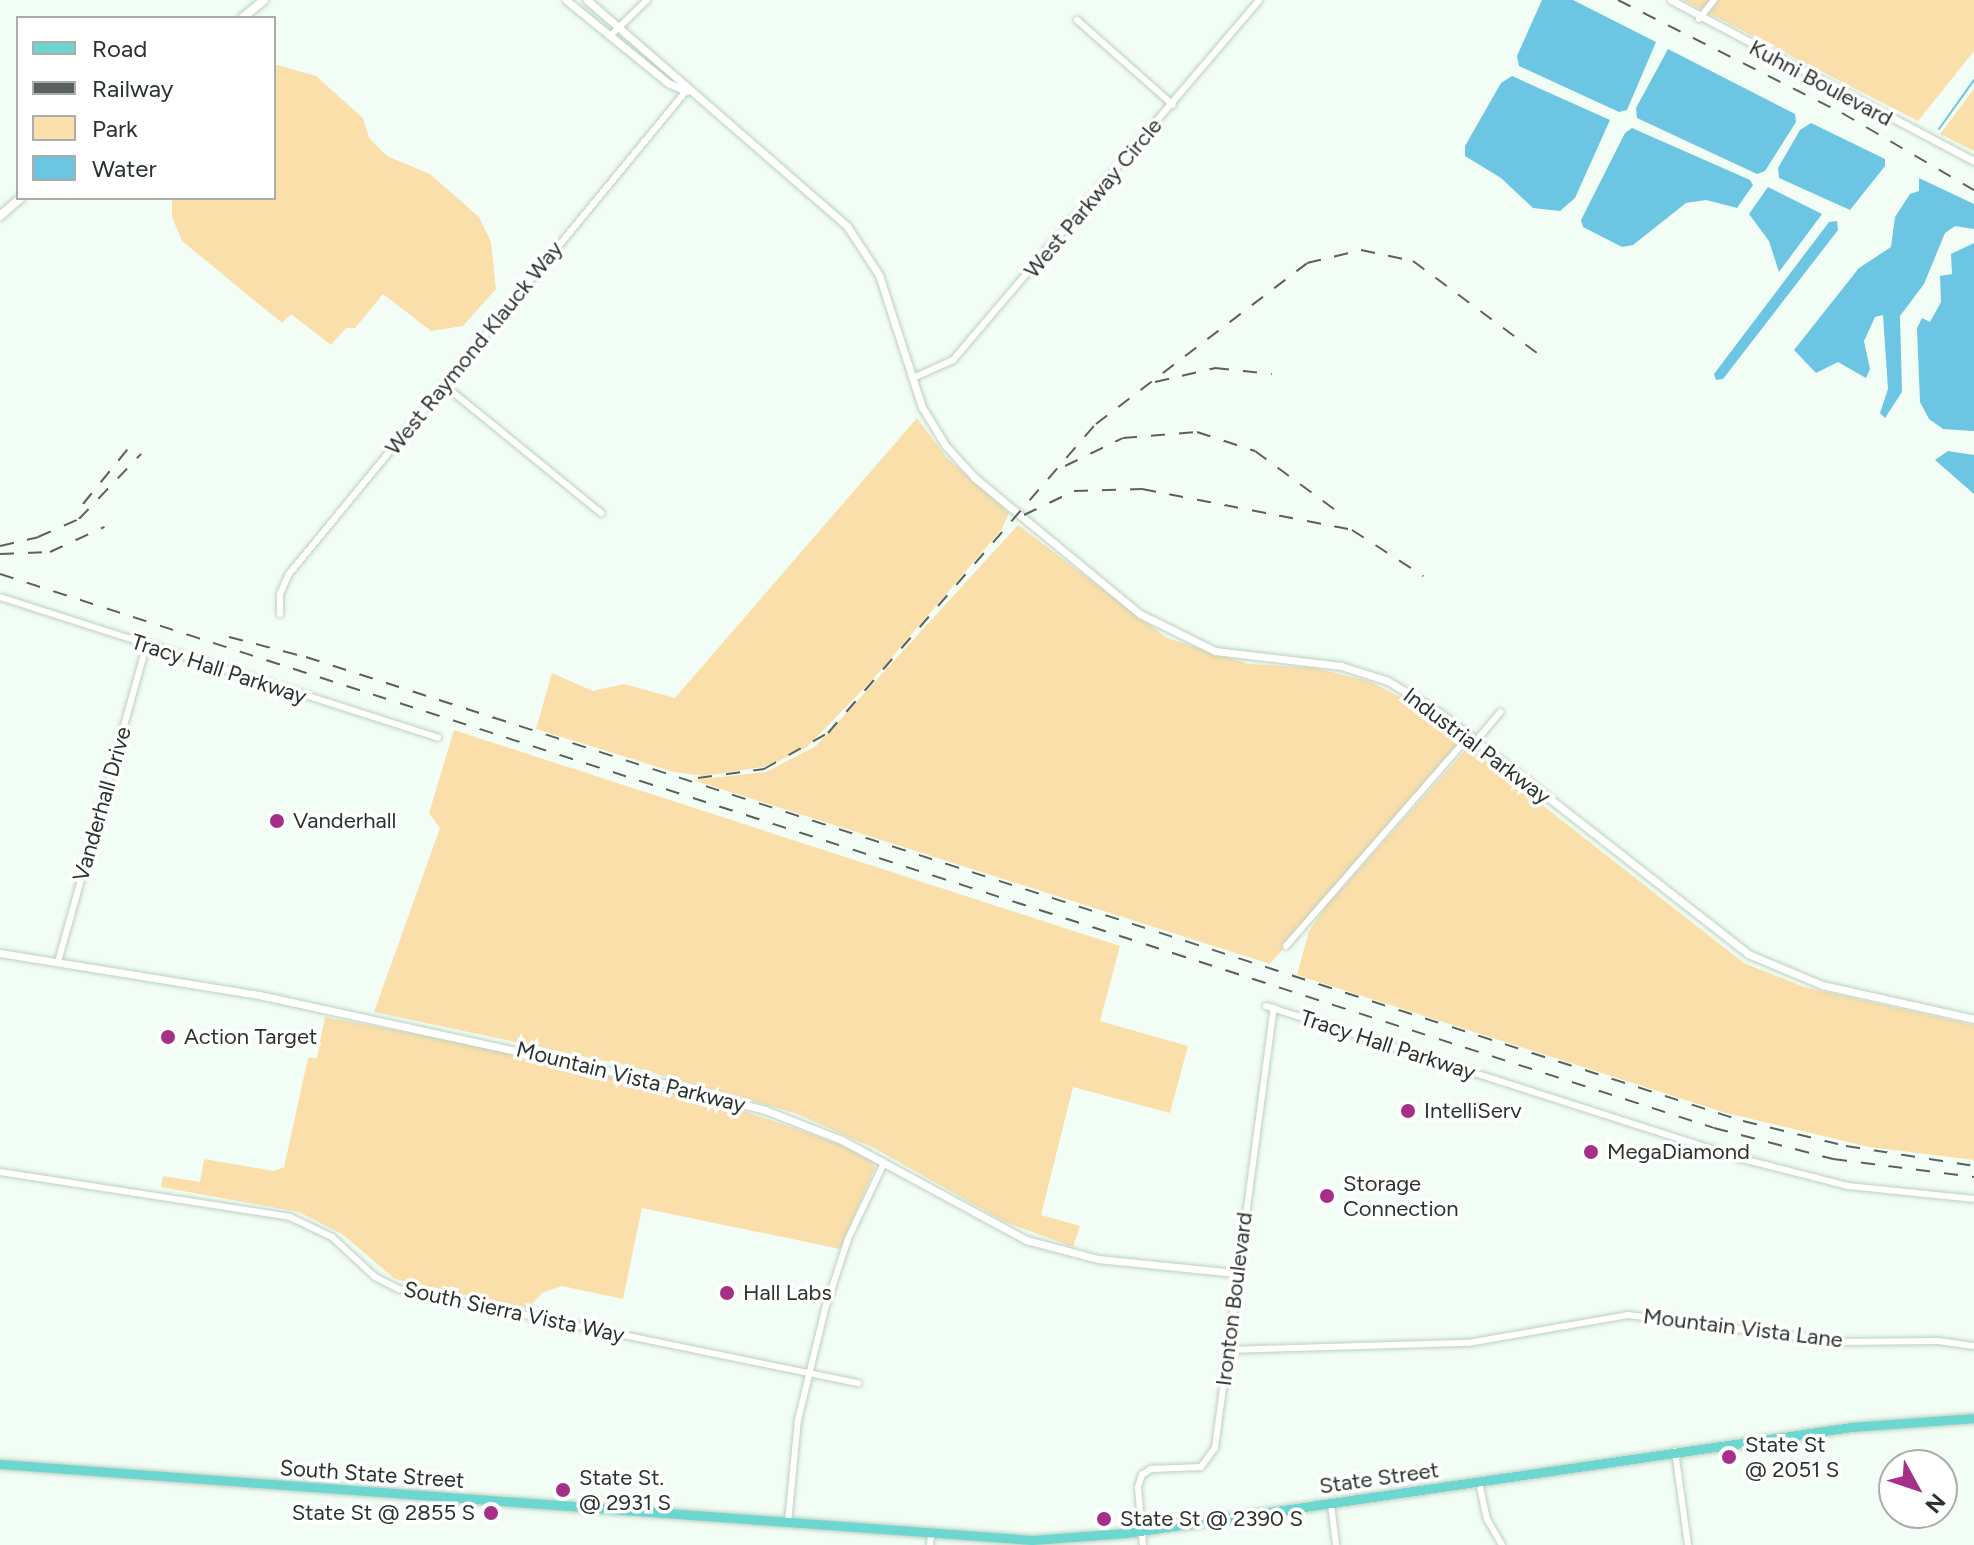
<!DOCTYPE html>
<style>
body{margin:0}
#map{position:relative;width:1974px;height:1545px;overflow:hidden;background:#f2fef5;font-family:Figtree,sans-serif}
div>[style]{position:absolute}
.green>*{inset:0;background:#fadfab}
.water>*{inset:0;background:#6cc5e2}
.stream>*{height:2px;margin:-1px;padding:0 1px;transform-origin:1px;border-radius:1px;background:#6cc5e2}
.roads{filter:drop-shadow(0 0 2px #bdd1c1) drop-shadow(0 0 2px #bdd1c1)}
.minor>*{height:6px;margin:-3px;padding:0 3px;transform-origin:3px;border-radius:3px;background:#fff}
.tertiary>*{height:7px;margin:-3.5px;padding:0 3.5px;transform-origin:3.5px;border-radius:3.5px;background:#fff}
.secondary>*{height:8px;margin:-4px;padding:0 4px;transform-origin:4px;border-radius:4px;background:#fff}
.primary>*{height:9px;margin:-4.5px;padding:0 4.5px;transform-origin:4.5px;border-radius:4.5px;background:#6bd7d0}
.rail>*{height:2px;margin-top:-1px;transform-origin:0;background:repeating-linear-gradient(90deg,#58615b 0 14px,transparent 0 28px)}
.dots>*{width:22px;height:22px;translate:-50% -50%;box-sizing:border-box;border:4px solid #fff;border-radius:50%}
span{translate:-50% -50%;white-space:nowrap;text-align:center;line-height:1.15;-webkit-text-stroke:7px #fff;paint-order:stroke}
.street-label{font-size:22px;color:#2b332d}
.poi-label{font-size:22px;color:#2b332d}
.left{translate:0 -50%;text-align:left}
.right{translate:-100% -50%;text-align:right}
.legend{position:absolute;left:16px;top:16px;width:260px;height:184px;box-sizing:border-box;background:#fff;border:2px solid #aaadab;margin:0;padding:10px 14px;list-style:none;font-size:24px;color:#2b332d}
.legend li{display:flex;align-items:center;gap:16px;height:40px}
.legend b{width:40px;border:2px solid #aaadab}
.north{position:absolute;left:1878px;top:1449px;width:80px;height:80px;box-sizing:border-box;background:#fff;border:2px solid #aaadab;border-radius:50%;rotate:130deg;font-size:22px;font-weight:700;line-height:32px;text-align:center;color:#2b332d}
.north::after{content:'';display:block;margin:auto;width:28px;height:36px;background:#a62f87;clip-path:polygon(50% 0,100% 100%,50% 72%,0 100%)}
</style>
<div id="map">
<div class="green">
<i style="clip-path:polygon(1683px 0,1974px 0,1974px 51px,1918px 121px)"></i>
<i style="clip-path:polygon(274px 64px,316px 76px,363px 118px,369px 138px,387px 156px,430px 174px,479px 217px,491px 242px,496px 289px,463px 326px,431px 331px,383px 294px,355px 328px,346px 328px,331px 345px,291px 314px,282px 323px,182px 241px,172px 217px,172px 198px,274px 198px)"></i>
<i style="clip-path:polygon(1974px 89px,1974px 151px,1940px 134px)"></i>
<i style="clip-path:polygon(917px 418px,946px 457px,1009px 513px,1002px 529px,875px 677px,807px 747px,769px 766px,704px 776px,674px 772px,536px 729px,552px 673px,593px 691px,624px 684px,675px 698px)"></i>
<i style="clip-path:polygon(1018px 525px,1167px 638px,1248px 664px,1314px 668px,1369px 681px,1419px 707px,1462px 741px,1270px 964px,693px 780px,766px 772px,816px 746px)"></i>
<i style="clip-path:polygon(454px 730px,1120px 946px,1100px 1021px,1188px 1046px,1170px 1113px,1073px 1087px,1041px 1215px,1080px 1226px,1073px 1247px,1005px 1222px,876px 1149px,795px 1113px,629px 1066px,374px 1012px,440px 828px,429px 813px)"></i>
<i style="clip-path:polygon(1468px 747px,1744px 963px,1804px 987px,1974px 1025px,1974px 1160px,1869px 1147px,1726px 1113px,1297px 975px,1309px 931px,1327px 905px)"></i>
<i style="clip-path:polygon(325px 1017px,522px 1054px,741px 1110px,837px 1143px,871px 1160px,875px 1168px,840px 1249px,642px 1208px,623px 1299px,562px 1286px,542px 1293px,528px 1309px,395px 1279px,342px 1234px,299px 1212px,161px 1187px,163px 1176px,200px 1182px,204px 1159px,274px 1171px,284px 1167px,308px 1058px,317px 1058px)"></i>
</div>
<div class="water">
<i style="clip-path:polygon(1542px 0,1573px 0,1656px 42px,1627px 110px,1619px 112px,1519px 66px,1517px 56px)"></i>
<i style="clip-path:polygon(1668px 49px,1795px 114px,1796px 122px,1765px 171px,1757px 174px,1637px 118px,1636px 108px)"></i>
<i style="clip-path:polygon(1512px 76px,1610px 120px,1575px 198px,1560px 211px,1533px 208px,1501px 178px,1465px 156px,1465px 146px,1501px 83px)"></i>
<i style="clip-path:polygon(1811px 123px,1885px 159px,1885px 166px,1850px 210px,1779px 178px,1778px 168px,1800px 130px)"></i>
<i style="clip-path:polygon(1632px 128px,1750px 180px,1753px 185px,1737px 208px,1706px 200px,1686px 203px,1633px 245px,1622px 247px,1583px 227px,1581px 220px,1625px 133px)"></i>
<i style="clip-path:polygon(1919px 178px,1974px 204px,1974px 229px,1955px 226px,1945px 233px,1924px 284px,1900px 316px,1902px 392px,1885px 418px,1880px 413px,1888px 389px,1883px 315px,1875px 317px,1864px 341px,1870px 369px,1866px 378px,1838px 362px,1816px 373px,1794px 350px,1859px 268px,1891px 247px,1895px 217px,1910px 194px,1919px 191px)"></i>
<i style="clip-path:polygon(1768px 187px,1822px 214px,1779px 272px,1769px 241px,1749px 214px)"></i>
<i style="clip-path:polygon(1837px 221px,1838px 230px,1723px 379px,1716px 380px,1714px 374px,1829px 222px)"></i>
<i style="clip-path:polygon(1974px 243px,1974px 431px,1943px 429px,1929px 419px,1920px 402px,1917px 328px,1922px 318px,1930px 322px,1941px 302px,1940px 276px,1952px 274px,1951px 254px)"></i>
<i style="clip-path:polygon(1948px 451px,1974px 455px,1974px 494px,1935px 460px)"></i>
</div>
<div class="stream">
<i style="left:1939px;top:129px;width:60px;rotate:-54.5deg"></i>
</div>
<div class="roads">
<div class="minor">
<i style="left:1699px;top:19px;width:24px;rotate:-52deg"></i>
<i style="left:1077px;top:20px;width:128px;rotate:41.5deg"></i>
<i style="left:610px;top:36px;width:52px;rotate:-44.2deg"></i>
<i style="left:913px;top:378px;width:44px;rotate:-24.2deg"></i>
<i style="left:953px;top:360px;width:472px;rotate:-49.6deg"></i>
<i style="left:444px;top:385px;width:203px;rotate:39.2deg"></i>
<i style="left:0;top:597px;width:460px;rotate:17.8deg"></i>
<i style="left:280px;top:614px;width:20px;rotate:-90deg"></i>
<i style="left:280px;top:594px;width:22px;rotate:-66deg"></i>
<i style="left:289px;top:574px;width:625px;rotate:-50.58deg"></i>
<i style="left:1476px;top:741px;width:38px;rotate:-50deg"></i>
<i style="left:1286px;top:946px;width:279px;rotate:-48.9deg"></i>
<i style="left:58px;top:962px;width:328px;rotate:-74.4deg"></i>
<i style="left:1266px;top:1006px;width:493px;rotate:17.8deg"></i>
<i style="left:1735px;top:1157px;width:117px;rotate:14.4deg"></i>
<i style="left:1848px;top:1186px;width:127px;rotate:5.9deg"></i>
<i style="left:0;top:1172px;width:293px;rotate:8.8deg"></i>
<i style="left:290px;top:1217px;width:47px;rotate:25.5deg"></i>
<i style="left:332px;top:1237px;width:59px;rotate:42.9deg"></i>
<i style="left:375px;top:1277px;width:27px;rotate:27deg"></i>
<i style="left:399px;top:1289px;width:469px;rotate:11.6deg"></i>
<i style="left:1227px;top:1350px;width:241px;rotate:-1.7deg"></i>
<i style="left:1468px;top:1343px;width:162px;rotate:-9.9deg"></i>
<i style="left:1628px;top:1315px;width:214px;rotate:7.3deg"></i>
<i style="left:1840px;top:1342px;width:98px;rotate:-0.6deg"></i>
<i style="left:1938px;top:1341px;width:36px;rotate:8deg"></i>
<i style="left:1675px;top:1451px;width:95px;rotate:82.1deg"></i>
<i style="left:1479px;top:1482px;width:38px;rotate:78deg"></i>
<i style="left:1487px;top:1519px;width:30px;rotate:60deg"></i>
<i style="left:1331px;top:1504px;width:41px;rotate:83deg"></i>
<i style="left:788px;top:1523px;width:103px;rotate:-84.5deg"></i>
<i style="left:798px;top:1420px;width:114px;rotate:-76.3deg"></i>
<i style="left:825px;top:1309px;width:74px;rotate:-71.8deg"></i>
<i style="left:848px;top:1239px;width:84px;rotate:-64.7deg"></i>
<i style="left:930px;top:1545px;width:10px;rotate:-84deg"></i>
<i style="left:1143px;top:1545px;width:58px;rotate:-94.9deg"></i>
<i style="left:1138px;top:1487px;width:13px;rotate:-72deg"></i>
<i style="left:1142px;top:1475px;width:11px;rotate:-34deg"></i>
<i style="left:1151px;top:1469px;width:50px;rotate:-2.3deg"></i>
<i style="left:1201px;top:1467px;width:24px;rotate:-54deg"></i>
<i style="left:1215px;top:1448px;width:444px;rotate:-82.4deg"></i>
</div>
<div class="tertiary">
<i style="left:566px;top:0;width:132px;rotate:39.1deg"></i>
<i style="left:668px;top:83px;width:20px;rotate:24deg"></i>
<i style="left:587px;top:0;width:344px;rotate:41deg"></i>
<i style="left:847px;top:226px;width:59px;rotate:56.9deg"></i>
<i style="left:879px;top:275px;width:139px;rotate:72deg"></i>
<i style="left:922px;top:407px;width:44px;rotate:58.8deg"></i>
<i style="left:945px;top:445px;width:45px;rotate:47.7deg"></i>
<i style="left:975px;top:478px;width:214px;rotate:39.5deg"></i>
<i style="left:1140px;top:614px;width:84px;rotate:26.3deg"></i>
<i style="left:1215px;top:651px;width:127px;rotate:6.8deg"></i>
<i style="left:1341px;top:666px;width:49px;rotate:17.7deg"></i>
<i style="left:1388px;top:681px;width:61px;rotate:31.6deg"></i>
<i style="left:1440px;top:713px;width:391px;rotate:38deg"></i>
<i style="left:1748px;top:954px;width:80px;rotate:22.7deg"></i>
<i style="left:1822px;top:985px;width:156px;rotate:12.6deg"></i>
<i style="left:1671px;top:0;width:343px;rotate:28deg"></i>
<i style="left:0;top:953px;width:262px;rotate:9.2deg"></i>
<i style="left:259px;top:995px;width:414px;rotate:12.3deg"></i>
<i style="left:664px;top:1083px;width:105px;rotate:15deg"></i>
<i style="left:765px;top:1110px;width:83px;rotate:21.3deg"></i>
<i style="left:842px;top:1140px;width:209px;rotate:28.5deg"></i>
<i style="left:1026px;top:1240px;width:74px;rotate:14.8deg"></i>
<i style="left:1098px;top:1259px;width:140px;rotate:5.8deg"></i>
</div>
<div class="secondary">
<i style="left:242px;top:18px;width:28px;rotate:-39deg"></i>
<i style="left:0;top:216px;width:28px;rotate:-41deg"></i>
</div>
<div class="primary">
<i style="left:0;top:1464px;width:1035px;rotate:4.21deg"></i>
<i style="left:1032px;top:1540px;width:94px;rotate:-4.3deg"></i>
<i style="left:1126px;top:1533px;width:734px;rotate:-8.31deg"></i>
<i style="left:1852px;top:1427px;width:122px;rotate:-4.2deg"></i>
</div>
</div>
<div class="rail">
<i style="left:1618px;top:0;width:251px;rotate:26.8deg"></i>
<i style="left:1842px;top:113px;width:153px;rotate:30.3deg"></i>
<i style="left:1155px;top:382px;width:62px;rotate:-13.1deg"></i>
<i style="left:1215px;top:368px;width:57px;rotate:6deg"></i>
<i style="left:1065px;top:466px;width:64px;rotate:-25.8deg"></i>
<i style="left:1123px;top:438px;width:74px;rotate:-4.6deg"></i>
<i style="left:1197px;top:432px;width:61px;rotate:18.1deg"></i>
<i style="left:1255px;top:451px;width:103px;rotate:36.3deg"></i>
<i style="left:83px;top:504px;width:76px;rotate:-50.9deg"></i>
<i style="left:1024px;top:515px;width:55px;rotate:-25.6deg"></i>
<i style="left:1074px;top:491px;width:68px;rotate:-1.7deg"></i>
<i style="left:1142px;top:489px;width:214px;rotate:11deg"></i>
<i style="left:1352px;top:530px;width:85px;rotate:32.9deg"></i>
<i style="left:0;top:546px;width:39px;rotate:-13deg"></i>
<i style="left:38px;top:537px;width:45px;rotate:-23.7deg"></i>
<i style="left:79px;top:519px;width:90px;rotate:-46.4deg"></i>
<i style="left:0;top:554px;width:50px;rotate:-2.3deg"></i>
<i style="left:50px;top:552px;width:60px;rotate:-24.8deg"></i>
<i style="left:0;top:574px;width:1801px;rotate:17.91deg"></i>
<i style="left:1714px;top:1128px;width:123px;rotate:14.6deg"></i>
<i style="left:1833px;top:1159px;width:142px;rotate:7.3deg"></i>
<i style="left:229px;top:637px;width:80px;rotate:14.6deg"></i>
<i style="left:306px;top:657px;width:1510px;rotate:17.9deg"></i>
<i style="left:1743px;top:1121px;width:106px;rotate:13.6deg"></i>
<i style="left:1846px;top:1146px;width:130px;rotate:8.9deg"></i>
<i style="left:698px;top:778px;width:67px;rotate:-7.8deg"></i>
<i style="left:764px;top:769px;width:73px;rotate:-29.4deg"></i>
<i style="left:828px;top:733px;width:409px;rotate:-49.1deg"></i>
<i style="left:1096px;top:424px;width:265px;rotate:-37.3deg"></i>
<i style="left:1307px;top:263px;width:56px;rotate:-13.5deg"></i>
<i style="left:1361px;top:250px;width:53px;rotate:11.9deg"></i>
<i style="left:1413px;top:261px;width:154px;rotate:36.6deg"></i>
</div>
<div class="dots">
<i style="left:277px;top:821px;background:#a62f87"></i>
<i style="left:168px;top:1037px;background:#a62f87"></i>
<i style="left:1408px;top:1111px;background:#a62f87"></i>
<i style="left:1591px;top:1152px;background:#a62f87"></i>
<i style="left:1327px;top:1196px;background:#a62f87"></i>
<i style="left:727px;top:1293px;background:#a62f87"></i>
<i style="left:1729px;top:1457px;background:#a62f87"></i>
<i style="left:563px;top:1490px;background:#a62f87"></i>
<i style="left:491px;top:1513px;background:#a62f87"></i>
<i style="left:1104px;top:1519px;background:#a62f87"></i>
</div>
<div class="street-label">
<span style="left:1821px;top:83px;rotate:28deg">Kuhni Boulevard</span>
<span style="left:1093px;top:198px;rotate:-50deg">West Parkway Circle</span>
<span style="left:474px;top:348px;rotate:-51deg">West Raymond Klauck Way</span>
<span style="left:219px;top:669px;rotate:18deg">Tracy Hall Parkway</span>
<span style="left:1477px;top:746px;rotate:37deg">Industrial Parkway</span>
<span style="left:102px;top:804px;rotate:-74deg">Vanderhall Drive</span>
<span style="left:1388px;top:1045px;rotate:18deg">Tracy Hall Parkway</span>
<span style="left:631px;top:1077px;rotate:14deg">Mountain Vista Parkway</span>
<span style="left:1234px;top:1299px;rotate:-83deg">Ironton Boulevard</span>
<span style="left:514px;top:1312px;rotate:12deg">South Sierra Vista Way</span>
<span style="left:1743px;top:1328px;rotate:7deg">Mountain Vista Lane</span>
<span style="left:372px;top:1474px;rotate:4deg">South State Street</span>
<span style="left:1379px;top:1478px;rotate:-8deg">State Street</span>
</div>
<div class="poi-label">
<span class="left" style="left:293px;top:821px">Vanderhall</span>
<span class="left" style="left:184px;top:1037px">Action Target</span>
<span class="left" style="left:1424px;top:1111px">IntelliServ</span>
<span class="left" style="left:1607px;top:1152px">MegaDiamond</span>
<span class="left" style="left:1343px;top:1196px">Storage<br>Connection</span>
<span class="left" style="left:743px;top:1293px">Hall Labs</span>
<span class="left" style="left:1745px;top:1457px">State St<br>@ 2051 S</span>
<span class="left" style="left:579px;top:1490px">State St.<br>@ 2931 S</span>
<span class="right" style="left:475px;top:1513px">State St @ 2855 S</span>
<span class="left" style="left:1120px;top:1519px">State St @ 2390 S</span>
</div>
<ul class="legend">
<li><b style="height:10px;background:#6bd7d0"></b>Road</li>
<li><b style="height:10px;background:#58615b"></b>Railway</li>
<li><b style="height:22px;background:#fadfab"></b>Park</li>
<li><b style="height:22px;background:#6cc5e2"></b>Water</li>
</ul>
<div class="north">N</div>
</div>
